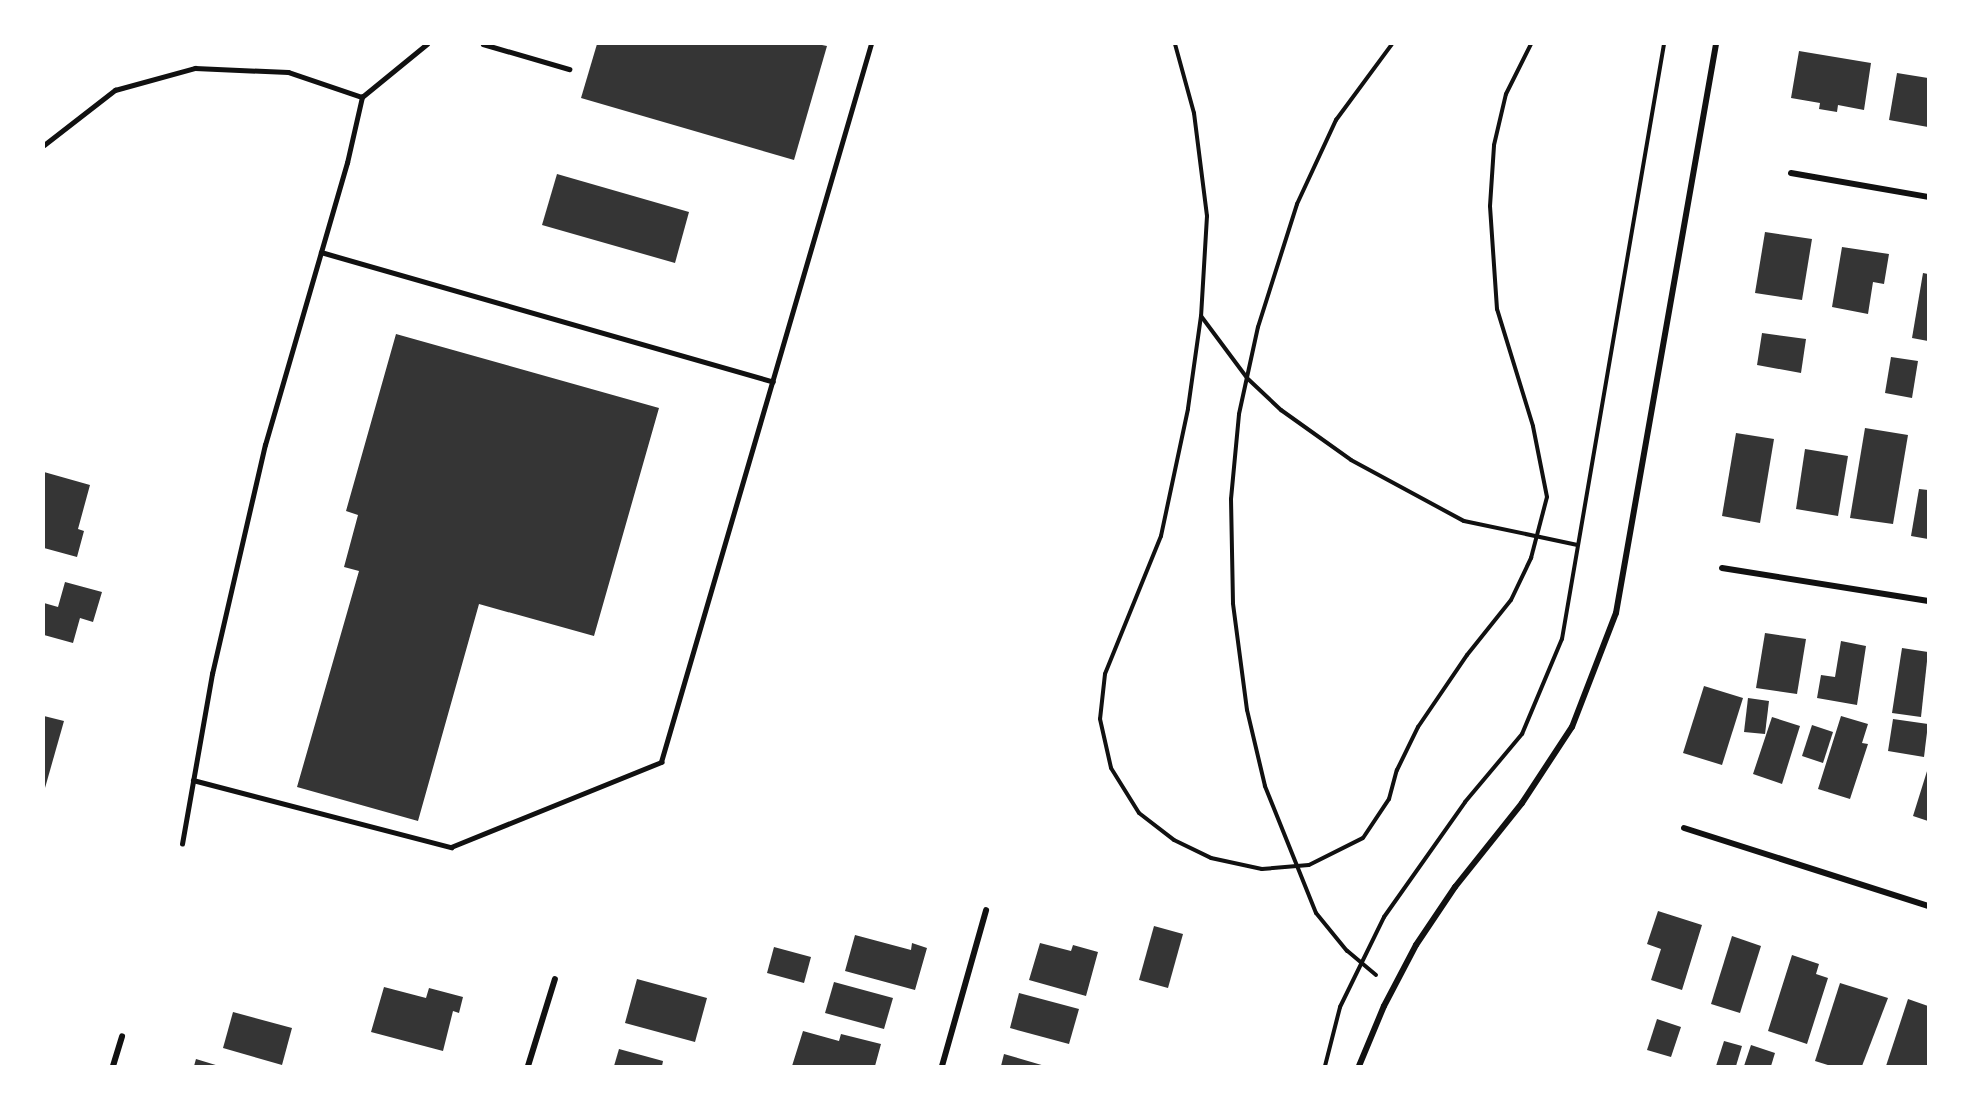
<!DOCTYPE html>
<style>
body{margin:0}
#map{position:relative;width:1972px;height:1110px;overflow:hidden;background:#fff;font-family:"Roboto Condensed",sans-serif}
div>[style]{position:absolute}
.building>*{inset:0;background:#353535}
.path>*{height:4px;margin:-2px;padding:0 2px;transform-origin:2px;border-radius:2px;background:#111}
.service>*{height:4.5px;margin:-2.25px;padding:0 2.25px;transform-origin:2.25px;border-radius:2.25px;background:#111}
.minor>*{height:6px;margin:-3px;padding:0 3px;transform-origin:3px;border-radius:3px;background:#111}
span{translate:-50% -50%;white-space:nowrap;text-align:center;line-height:1.15;-webkit-text-stroke:6px #fff;paint-order:stroke}
.frame{position:absolute;inset:0;border:45px solid #fff;pointer-events:none}
</style>
<div id="map">
<div class="building">
<i style="clip-path:polygon(597px 44px,817px 44px,827px 46px,794px 160px,581px 98px)"></i>
<i style="clip-path:polygon(1799px 51px,1871px 63px,1864px 110px,1838px 105px,1837px 112px,1819px 109px,1820px 103px,1791px 98px)"></i>
<i style="clip-path:polygon(1897px 73px,1928px 78px,1928px 127px,1889px 120px)"></i>
<i style="clip-path:polygon(557px 174px,689px 212px,675px 263px,542px 225px)"></i>
<i style="clip-path:polygon(1765px 232px,1812px 239px,1802px 300px,1755px 293px)"></i>
<i style="clip-path:polygon(1842px 247px,1889px 254px,1884px 284px,1873px 282px,1868px 314px,1832px 307px)"></i>
<i style="clip-path:polygon(1923px 273px,1928px 274px,1928px 341px,1912px 338px)"></i>
<i style="clip-path:polygon(1762px 333px,1806px 339px,1801px 373px,1757px 365px)"></i>
<i style="clip-path:polygon(396px 334px,659px 408px,594px 636px,479px 604px,418px 821px,297px 787px,359px 571px,344px 567px,358px 515px,346px 511px)"></i>
<i style="clip-path:polygon(1891px 357px,1918px 361px,1912px 398px,1885px 393px)"></i>
<i style="clip-path:polygon(1865px 428px,1908px 435px,1893px 524px,1850px 518px)"></i>
<i style="clip-path:polygon(1736px 433px,1774px 439px,1760px 523px,1722px 516px)"></i>
<i style="clip-path:polygon(1805px 449px,1848px 456px,1838px 516px,1796px 509px)"></i>
<i style="clip-path:polygon(44px 472px,90px 485px,78px 529px,84px 531px,77px 557px,44px 548px)"></i>
<i style="clip-path:polygon(1919px 489px,1928px 490px,1928px 539px,1911px 536px)"></i>
<i style="clip-path:polygon(65px 582px,102px 592px,93px 622px,80px 618px,73px 643px,44px 635px,44px 603px,58px 607px)"></i>
<i style="clip-path:polygon(1765px 633px,1806px 639px,1797px 694px,1756px 688px)"></i>
<i style="clip-path:polygon(1841px 641px,1866px 646px,1857px 705px,1817px 698px,1821px 675px,1835px 677px)"></i>
<i style="clip-path:polygon(1902px 648px,1928px 652px,1921px 717px,1892px 713px)"></i>
<i style="clip-path:polygon(1704px 686px,1743px 698px,1722px 765px,1683px 753px)"></i>
<i style="clip-path:polygon(1748px 698px,1769px 701px,1765px 734px,1744px 732px)"></i>
<i style="clip-path:polygon(44px 716px,64px 721px,45px 788px,44px 788px)"></i>
<i style="clip-path:polygon(1841px 716px,1868px 724px,1862px 743px,1868px 744px,1850px 799px,1818px 789px)"></i>
<i style="clip-path:polygon(1772px 717px,1800px 726px,1782px 784px,1753px 774px)"></i>
<i style="clip-path:polygon(1893px 719px,1928px 724px,1924px 757px,1888px 751px)"></i>
<i style="clip-path:polygon(1812px 725px,1833px 732px,1823px 763px,1802px 756px)"></i>
<i style="clip-path:polygon(1928px 768px,1928px 821px,1913px 816px)"></i>
<i style="clip-path:polygon(1658px 911px,1702px 925px,1682px 990px,1651px 980px,1661px 949px,1647px 944px)"></i>
<i style="clip-path:polygon(1154px 926px,1183px 934px,1168px 988px,1139px 980px)"></i>
<i style="clip-path:polygon(855px 935px,911px 950px,912px 943px,927px 948px,915px 990px,845px 971px)"></i>
<i style="clip-path:polygon(1732px 936px,1761px 946px,1740px 1013px,1711px 1004px)"></i>
<i style="clip-path:polygon(1040px 943px,1071px 951px,1073px 945px,1098px 952px,1086px 996px,1029px 980px)"></i>
<i style="clip-path:polygon(774px 947px,811px 957px,804px 983px,767px 973px)"></i>
<i style="clip-path:polygon(1792px 955px,1819px 964px,1816px 974px,1828px 978px,1807px 1044px,1768px 1031px)"></i>
<i style="clip-path:polygon(637px 979px,707px 998px,695px 1042px,625px 1023px)"></i>
<i style="clip-path:polygon(834px 982px,893px 998px,884px 1029px,825px 1013px)"></i>
<i style="clip-path:polygon(1840px 983px,1888px 998px,1862px 1066px,1831px 1066px,1815px 1061px)"></i>
<i style="clip-path:polygon(384px 987px,426px 998px,429px 988px,463px 997px,459px 1013px,453px 1011px,443px 1051px,371px 1032px)"></i>
<i style="clip-path:polygon(1019px 993px,1079px 1009px,1069px 1044px,1010px 1028px)"></i>
<i style="clip-path:polygon(1908px 999px,1928px 1006px,1928px 1066px,1886px 1066px)"></i>
<i style="clip-path:polygon(233px 1012px,292px 1028px,282px 1065px,223px 1048px)"></i>
<i style="clip-path:polygon(1657px 1019px,1681px 1027px,1671px 1057px,1647px 1050px)"></i>
<i style="clip-path:polygon(803px 1031px,839px 1041px,841px 1034px,881px 1044px,875px 1066px,792px 1066px)"></i>
<i style="clip-path:polygon(1724px 1041px,1742px 1046px,1736px 1066px,1716px 1066px)"></i>
<i style="clip-path:polygon(1751px 1045px,1775px 1053px,1771px 1066px,1744px 1066px)"></i>
<i style="clip-path:polygon(619px 1049px,663px 1061px,662px 1066px,614px 1066px)"></i>
<i style="clip-path:polygon(1004px 1054px,1045px 1066px,1001px 1066px)"></i>
<i style="clip-path:polygon(196px 1059px,219px 1066px,194px 1066px)"></i>
</div>
<div class="path">
<i style="left:1175px;top:44px;width:72px;rotate:74.6deg"></i>
<i style="left:1194px;top:113px;width:104px;rotate:82.8deg"></i>
<i style="left:1207px;top:216px;width:100px;rotate:93.4deg"></i>
<i style="left:1201px;top:316px;width:94px;rotate:98deg"></i>
<i style="left:1188px;top:409px;width:130px;rotate:102deg"></i>
<i style="left:1161px;top:536px;width:149px;rotate:112.1deg"></i>
<i style="left:1105px;top:674px;width:45px;rotate:96.3deg"></i>
<i style="left:1100px;top:719px;width:50px;rotate:77.3deg"></i>
<i style="left:1111px;top:768px;width:53px;rotate:58.1deg"></i>
<i style="left:1139px;top:813px;width:44px;rotate:37.6deg"></i>
<i style="left:1174px;top:840px;width:41px;rotate:25.9deg"></i>
<i style="left:1211px;top:858px;width:52px;rotate:12.2deg"></i>
<i style="left:1262px;top:869px;width:47px;rotate:-4.9deg"></i>
<i style="left:1309px;top:865px;width:60px;rotate:-26.6deg"></i>
<i style="left:1363px;top:838px;width:47px;rotate:-56.3deg"></i>
<i style="left:1389px;top:799px;width:30px;rotate:-75deg"></i>
<i style="left:1397px;top:770px;width:48px;rotate:-64deg"></i>
<i style="left:1418px;top:727px;width:87px;rotate:-55.8deg"></i>
<i style="left:1467px;top:655px;width:70px;rotate:-51.3deg"></i>
<i style="left:1511px;top:600px;width:47px;rotate:-64.5deg"></i>
<i style="left:1531px;top:558px;width:63px;rotate:-75.3deg"></i>
<i style="left:1547px;top:497px;width:72px;rotate:-101.2deg"></i>
<i style="left:1533px;top:426px;width:122px;rotate:-107.1deg"></i>
<i style="left:1497px;top:309px;width:103px;rotate:-93.9deg"></i>
<i style="left:1490px;top:206px;width:61px;rotate:-86.2deg"></i>
<i style="left:1494px;top:145px;width:52px;rotate:-76.8deg"></i>
<i style="left:1506px;top:94px;width:56px;rotate:-63.4deg"></i>
<i style="left:1201px;top:316px;width:77px;rotate:53.4deg"></i>
<i style="left:1247px;top:378px;width:47px;rotate:43.3deg"></i>
<i style="left:1281px;top:410px;width:86px;rotate:35.5deg"></i>
<i style="left:1351px;top:460px;width:128px;rotate:28.4deg"></i>
<i style="left:1464px;top:521px;width:116px;rotate:11.9deg"></i>
<i style="left:1376px;top:975px;width:38px;rotate:-140deg"></i>
<i style="left:1347px;top:951px;width:49px;rotate:-129.2deg"></i>
<i style="left:1316px;top:913px;width:137px;rotate:-111.9deg"></i>
<i style="left:1265px;top:786px;width:78px;rotate:-103.3deg"></i>
<i style="left:1247px;top:710px;width:108px;rotate:-97.5deg"></i>
<i style="left:1233px;top:603px;width:104px;rotate:-91.1deg"></i>
<i style="left:1231px;top:499px;width:85px;rotate:-84.6deg"></i>
<i style="left:1239px;top:414px;width:89px;rotate:-77.7deg"></i>
<i style="left:1258px;top:327px;width:129px;rotate:-72.4deg"></i>
<i style="left:1297px;top:204px;width:93px;rotate:-65.1deg"></i>
<i style="left:1336px;top:120px;width:94px;rotate:-53.6deg"></i>
<i style="left:1325px;top:1066px;width:61px;rotate:-75.7deg"></i>
<i style="left:1340px;top:1007px;width:100px;rotate:-63.9deg"></i>
<i style="left:1384px;top:917px;width:141px;rotate:-54.8deg"></i>
<i style="left:1465px;top:802px;width:89px;rotate:-50deg"></i>
<i style="left:1522px;top:734px;width:103px;rotate:-67.2deg"></i>
<i style="left:1562px;top:639px;width:604px;rotate:-80.27deg"></i>
</div>
<div class="service">
<i style="left:483px;top:44px;width:90px;rotate:16.2deg"></i>
<i style="left:44px;top:145px;width:90px;rotate:-37.8deg"></i>
<i style="left:115px;top:90px;width:83px;rotate:-15.4deg"></i>
<i style="left:195px;top:68px;width:93px;rotate:2.5deg"></i>
<i style="left:288px;top:72px;width:78px;rotate:18.7deg"></i>
<i style="left:321px;top:252px;width:470px;rotate:16deg"></i>
<i style="left:193px;top:780px;width:267px;rotate:14.6deg"></i>
<i style="left:451px;top:847px;width:227px;rotate:-22deg"></i>
<i style="left:661px;top:762px;width:748px;rotate:-73.7deg"></i>
<i style="left:182px;top:844px;width:173px;rotate:-80deg"></i>
<i style="left:212px;top:674px;width:235px;rotate:-77deg"></i>
<i style="left:265px;top:445px;width:294px;rotate:-73.8deg"></i>
<i style="left:347px;top:163px;width:68px;rotate:-77.2deg"></i>
<i style="left:362px;top:97px;width:84px;rotate:-39.2deg"></i>
</div>
<div class="minor">
<i style="left:1791px;top:173px;width:139px;rotate:9.9deg"></i>
<i style="left:1722px;top:568px;width:209px;rotate:9.1deg"></i>
<i style="left:1684px;top:828px;width:256px;rotate:17.7deg"></i>
<i style="left:113px;top:1066px;width:31px;rotate:-73deg"></i>
<i style="left:528px;top:1066px;width:91px;rotate:-72.8deg"></i>
<i style="left:942px;top:1066px;width:162px;rotate:-74.2deg"></i>
<i style="left:1359px;top:1066px;width:65px;rotate:-67.4deg"></i>
<i style="left:1384px;top:1006px;width:69px;rotate:-62.3deg"></i>
<i style="left:1416px;top:945px;width:70px;rotate:-56.1deg"></i>
<i style="left:1455px;top:887px;width:107px;rotate:-51.4deg"></i>
<i style="left:1522px;top:803px;width:91px;rotate:-56.7deg"></i>
<i style="left:1572px;top:727px;width:122px;rotate:-68.9deg"></i>
<i style="left:1616px;top:613px;width:578px;rotate:-80.03deg"></i>
</div>
<div class="frame"></div>
</div>
